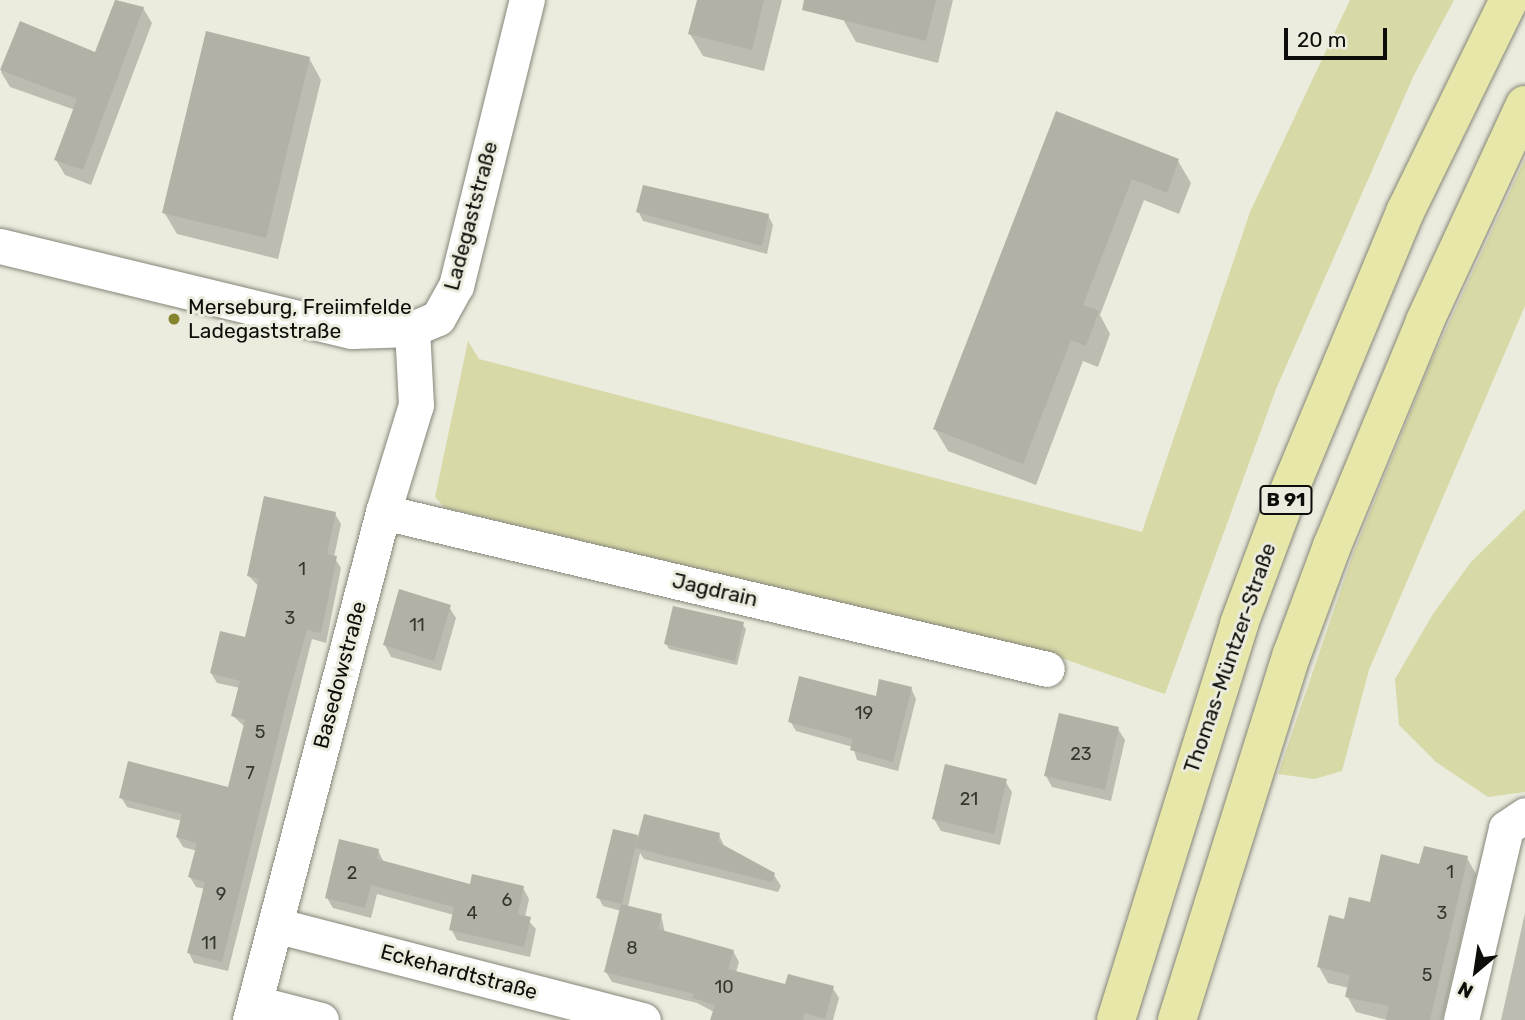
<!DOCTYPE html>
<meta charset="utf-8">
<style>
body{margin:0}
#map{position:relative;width:1525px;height:1020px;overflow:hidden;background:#ebebde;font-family:Rubik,sans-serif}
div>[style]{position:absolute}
.green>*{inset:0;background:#d7d9a7}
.shadow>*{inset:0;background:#0003}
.building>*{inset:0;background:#b1b2a5}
.roads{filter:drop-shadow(0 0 2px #858579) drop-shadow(0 0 2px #858579)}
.minor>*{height:35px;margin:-17.5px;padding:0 17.5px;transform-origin:17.5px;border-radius:17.5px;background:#fff}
.major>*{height:38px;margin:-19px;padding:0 19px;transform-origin:19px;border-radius:19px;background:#e7e7a9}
.dots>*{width:19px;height:19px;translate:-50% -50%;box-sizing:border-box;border:4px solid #ebebde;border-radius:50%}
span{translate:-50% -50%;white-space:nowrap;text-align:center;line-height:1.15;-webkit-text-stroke:6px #ebebde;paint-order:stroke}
.number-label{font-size:18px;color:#363630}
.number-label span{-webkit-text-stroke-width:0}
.shield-label span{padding:2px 5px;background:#ebebde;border:2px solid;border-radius:5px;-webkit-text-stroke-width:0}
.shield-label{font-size:19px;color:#0d0d09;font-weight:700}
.street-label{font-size:21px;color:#0d0d09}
.poi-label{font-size:21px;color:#0d0d09}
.left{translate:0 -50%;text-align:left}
.north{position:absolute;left:1441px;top:936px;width:70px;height:70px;-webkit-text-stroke:5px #ebebde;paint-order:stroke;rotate:209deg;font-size:19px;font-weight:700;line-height:28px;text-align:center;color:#0d0d09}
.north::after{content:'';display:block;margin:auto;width:24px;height:32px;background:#0d0d09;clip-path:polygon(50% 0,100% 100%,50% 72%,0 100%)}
.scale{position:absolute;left:1284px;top:28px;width:103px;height:32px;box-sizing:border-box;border:4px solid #0d0d09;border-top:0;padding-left:9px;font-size:21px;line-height:24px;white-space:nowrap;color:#0d0d09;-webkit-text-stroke:5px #ebebde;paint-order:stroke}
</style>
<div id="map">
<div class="green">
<i style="clip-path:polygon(1350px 0,1454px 0,1414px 75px,1276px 389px,1165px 694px,1044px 652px,445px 508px,435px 497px,468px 341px,479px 359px,1142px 532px,1250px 212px)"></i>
<i style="clip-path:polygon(1525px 159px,1525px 306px,1369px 670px,1342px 771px,1314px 779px,1278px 774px,1353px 554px,1431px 362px)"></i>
<i style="clip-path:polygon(1525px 509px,1525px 792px,1488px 797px,1436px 762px,1399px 725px,1395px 679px,1433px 614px,1471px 562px)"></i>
</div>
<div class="shadow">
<i style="clip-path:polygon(116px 0,143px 8px,152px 23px,91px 185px,65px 175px,56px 160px,75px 110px,10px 87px,1px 72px,21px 24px,96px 54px)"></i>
<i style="clip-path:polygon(699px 0,782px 0,764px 71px,703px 56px,690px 34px)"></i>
<i style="clip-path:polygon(848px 0,953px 0,938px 63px,856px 42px,843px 19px)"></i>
<i style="clip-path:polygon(309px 58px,321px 80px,278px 259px,177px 234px,164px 212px)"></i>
<i style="clip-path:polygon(1057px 114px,1178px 161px,1191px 183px,1179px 214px,1144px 200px,1100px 315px,1110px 334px,1098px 367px,1083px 361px,1036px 485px,948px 451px,935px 429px)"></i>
<i style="clip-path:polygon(638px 211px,768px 215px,773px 225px,767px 254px,643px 221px)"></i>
<i style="clip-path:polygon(335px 514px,341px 524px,334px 557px,341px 568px,326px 643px,312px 639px,228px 971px,194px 963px,189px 953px,205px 889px,196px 887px,190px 877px,197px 851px,183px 847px,177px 837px,182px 821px,127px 807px,121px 797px,229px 789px,245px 727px,233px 716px,240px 688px,217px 683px,211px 673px,246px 639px,259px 587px,248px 575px)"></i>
<i style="clip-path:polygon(449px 607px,456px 618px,441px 671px,391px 657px,385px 645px)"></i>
<i style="clip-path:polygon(742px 624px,746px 629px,737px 665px,669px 649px,666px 644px)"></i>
<i style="clip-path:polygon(911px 688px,916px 699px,898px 771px,857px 760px,853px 747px,796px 731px,790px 721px)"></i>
<i style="clip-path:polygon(1118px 729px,1125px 740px,1111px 801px,1052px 787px,1046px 776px)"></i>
<i style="clip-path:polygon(1005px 781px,1012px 792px,1000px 845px,941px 831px,934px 819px)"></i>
<i style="clip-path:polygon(719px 835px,725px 848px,774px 875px,781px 886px,778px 892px,644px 859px,640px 853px,628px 907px,661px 915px,665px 933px,733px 951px,739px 962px,736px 972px,786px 986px,832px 987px,839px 998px,833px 1020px,712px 1020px,714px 1012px,697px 1003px,612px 982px,606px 972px,621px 911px,603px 906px,598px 897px,637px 837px)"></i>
<i style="clip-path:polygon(378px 850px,384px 863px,471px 886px,523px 888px,529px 899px,525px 917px,536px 929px,530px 957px,457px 940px,451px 929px,454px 915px,377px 894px,371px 918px,333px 908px,327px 898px)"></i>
<i style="clip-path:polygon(1467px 858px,1476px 874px,1442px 1020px,1387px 1020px,1356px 1012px,1347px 996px,1349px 988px,1328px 983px,1319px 967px,1345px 921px,1420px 866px)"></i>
<i style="clip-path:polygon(1525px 913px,1525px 1020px,1501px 1020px)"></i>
</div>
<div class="building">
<i style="clip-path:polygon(115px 0,144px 7px,83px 170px,54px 160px,77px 99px,0 70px,20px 21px,95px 52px)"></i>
<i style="clip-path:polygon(697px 0,764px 0,752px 50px,688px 34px)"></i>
<i style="clip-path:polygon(804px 0,936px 0,926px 41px,802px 10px)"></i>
<i style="clip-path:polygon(206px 31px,310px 57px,266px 238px,162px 213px)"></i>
<i style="clip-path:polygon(1056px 111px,1179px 159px,1167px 193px,1132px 179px,1083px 305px,1099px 311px,1086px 346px,1071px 340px,1023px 464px,933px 429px)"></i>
<i style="clip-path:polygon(643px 185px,769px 214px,762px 246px,636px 212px)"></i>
<i style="clip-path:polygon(264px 496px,336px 512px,327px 554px,337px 556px,321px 633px,307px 630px,289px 693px,222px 962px,187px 953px,205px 882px,188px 877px,197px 843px,176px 837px,182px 814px,119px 798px,128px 761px,228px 787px,245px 720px,231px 716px,240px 681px,210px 673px,220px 631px,245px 637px,259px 579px,247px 576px)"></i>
<i style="clip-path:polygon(399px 589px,451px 605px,434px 661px,383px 645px)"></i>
<i style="clip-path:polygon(673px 606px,744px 622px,735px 661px,664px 644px)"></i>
<i style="clip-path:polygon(799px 676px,876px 696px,879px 679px,912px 687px,893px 762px,850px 750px,853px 739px,788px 722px)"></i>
<i style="clip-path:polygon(1059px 713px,1119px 727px,1105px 790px,1044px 776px)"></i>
<i style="clip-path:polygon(945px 764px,1007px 779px,994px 834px,932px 819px)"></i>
<i style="clip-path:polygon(644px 814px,720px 833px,718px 842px,775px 873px,772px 882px,635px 848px)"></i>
<i style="clip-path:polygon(613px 829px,638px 835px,622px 904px,596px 898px)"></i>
<i style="clip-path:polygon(339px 839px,379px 849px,377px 859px,470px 884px,472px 874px,524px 886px,518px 914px,531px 917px,524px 947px,449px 930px,454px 907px,371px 885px,365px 908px,325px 898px)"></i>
<i style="clip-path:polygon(1424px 846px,1468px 856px,1430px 1020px,1386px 1020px,1389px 1006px,1345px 997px,1350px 975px,1317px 967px,1329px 915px,1344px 919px,1349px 897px,1370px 902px,1381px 854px,1419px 864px)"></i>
<i style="clip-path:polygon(621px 904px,662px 914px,658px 929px,734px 950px,728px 969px,785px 984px,788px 974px,834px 986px,825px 1019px,805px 1013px,803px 1020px,710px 1020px,715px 1005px,692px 998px,694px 994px,604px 972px)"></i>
</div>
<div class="roads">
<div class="minor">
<i style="left:0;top:246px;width:362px;rotate:13.6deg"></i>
<i style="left:352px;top:331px;width:60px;rotate:-1.9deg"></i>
<i style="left:412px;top:329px;width:28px;rotate:-23deg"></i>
<i style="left:438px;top:318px;width:37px;rotate:-61deg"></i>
<i style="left:456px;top:286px;width:295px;rotate:-76.1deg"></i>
<i style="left:383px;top:512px;width:682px;rotate:13.3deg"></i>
<i style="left:275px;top:925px;width:380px;rotate:14.5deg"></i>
<i style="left:255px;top:1003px;width:68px;rotate:14.4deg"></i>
<i style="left:250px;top:1020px;width:525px;rotate:-75.33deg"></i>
<i style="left:383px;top:512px;width:112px;rotate:-72.9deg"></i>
<i style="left:416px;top:405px;width:76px;rotate:-93deg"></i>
<i style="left:1461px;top:1020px;width:197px;rotate:-76.8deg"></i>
<i style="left:1506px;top:828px;width:23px;rotate:-34deg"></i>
</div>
<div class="major">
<i style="left:1116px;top:1020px;width:415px;rotate:-72.7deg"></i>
<i style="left:1239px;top:624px;width:134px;rotate:-69.5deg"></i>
<i style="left:1286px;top:498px;width:310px;rotate:-67.4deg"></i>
<i style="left:1405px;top:212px;width:236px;rotate:-63.9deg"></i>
<i style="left:1177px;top:1020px;width:384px;rotate:-72.6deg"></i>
<i style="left:1292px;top:654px;width:115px;rotate:-69.7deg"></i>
<i style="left:1332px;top:546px;width:243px;rotate:-67.5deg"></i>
<i style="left:1425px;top:321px;width:238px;rotate:-65.2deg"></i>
</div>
</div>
<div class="dots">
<i style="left:174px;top:319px;background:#85852e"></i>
</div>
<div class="number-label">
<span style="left:302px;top:569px">1</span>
<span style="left:290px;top:618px">3</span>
<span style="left:417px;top:625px">11</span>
<span style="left:864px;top:713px">19</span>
<span style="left:260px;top:732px">5</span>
<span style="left:1081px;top:754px">23</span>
<span style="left:250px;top:773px">7</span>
<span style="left:969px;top:799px">21</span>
<span style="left:1450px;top:872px">1</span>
<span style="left:352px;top:873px">2</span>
<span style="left:221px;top:894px">9</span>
<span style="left:507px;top:900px">6</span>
<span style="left:472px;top:913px">4</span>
<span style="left:1442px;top:913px">3</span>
<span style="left:209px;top:943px">11</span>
<span style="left:632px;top:948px">8</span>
<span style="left:1427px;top:975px">5</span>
<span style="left:724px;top:987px">10</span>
</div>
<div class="shield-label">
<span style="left:1286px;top:500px">B 91</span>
</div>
<div class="street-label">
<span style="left:471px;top:216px;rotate:-75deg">Ladegaststraße</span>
<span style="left:715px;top:590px;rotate:13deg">Jagdrain</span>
<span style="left:1230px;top:658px;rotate:-71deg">Thomas-Müntzer-Straße</span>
<span style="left:340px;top:675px;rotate:-75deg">Basedowstraße</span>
<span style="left:459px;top:972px;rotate:15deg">Eckehardtstraße</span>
</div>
<div class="poi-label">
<span class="left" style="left:188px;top:319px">Merseburg, Freiimfelde<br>Ladegaststraße</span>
</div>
<div class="north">N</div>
<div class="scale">20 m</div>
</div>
